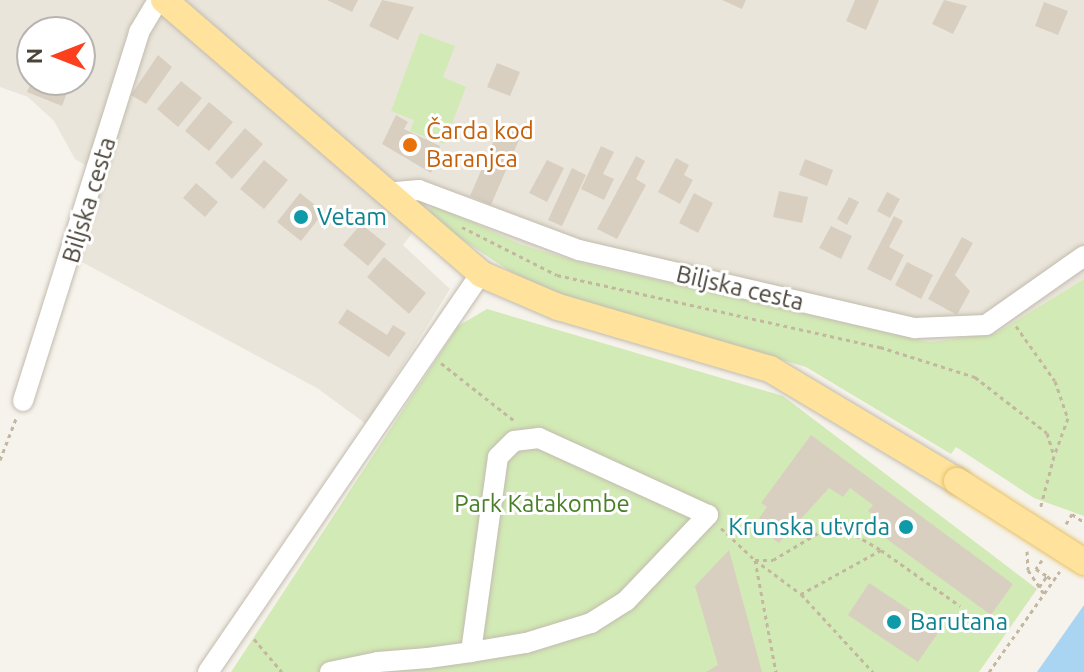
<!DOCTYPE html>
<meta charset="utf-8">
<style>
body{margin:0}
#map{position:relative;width:1084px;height:672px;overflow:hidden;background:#f6f3ec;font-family:Ubuntu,sans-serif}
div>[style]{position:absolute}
.residential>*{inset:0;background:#eae5da}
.green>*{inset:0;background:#d2eab5}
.water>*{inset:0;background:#a9d4f2}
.building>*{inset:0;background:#d8cfc1}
.path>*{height:3px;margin-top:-1.5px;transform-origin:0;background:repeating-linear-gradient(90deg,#c4b79f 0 4px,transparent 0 8px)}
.roads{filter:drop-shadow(0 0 2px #c2bbae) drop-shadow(0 0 2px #c2bbae)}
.minor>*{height:20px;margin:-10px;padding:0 10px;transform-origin:10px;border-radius:10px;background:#fff}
.major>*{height:26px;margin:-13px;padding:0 13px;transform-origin:13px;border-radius:13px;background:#ffe39c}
.bridges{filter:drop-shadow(0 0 2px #e6c16a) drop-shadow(0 0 2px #e6c16a)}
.major-bridge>*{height:26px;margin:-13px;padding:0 13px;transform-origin:13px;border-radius:13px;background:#ffe39c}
.dots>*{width:22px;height:22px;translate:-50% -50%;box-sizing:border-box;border:4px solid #fff;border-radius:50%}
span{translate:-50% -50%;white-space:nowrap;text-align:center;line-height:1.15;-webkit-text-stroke:6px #fff;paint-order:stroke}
.food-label{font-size:24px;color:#c56008}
.left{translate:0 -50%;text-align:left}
.street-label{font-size:24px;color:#4b4439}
.culture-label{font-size:24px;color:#0d838f}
.right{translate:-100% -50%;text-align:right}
.park-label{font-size:24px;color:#4a7f2a}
.north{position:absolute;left:16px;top:16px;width:80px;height:80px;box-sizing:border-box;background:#fff;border:2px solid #b7b4b0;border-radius:50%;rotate:270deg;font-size:22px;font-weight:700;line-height:32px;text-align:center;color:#4b4439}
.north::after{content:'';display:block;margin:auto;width:28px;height:36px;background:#fc3f1d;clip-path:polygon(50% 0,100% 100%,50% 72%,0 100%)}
</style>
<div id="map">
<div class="residential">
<i style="clip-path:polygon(evenodd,0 0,1084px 0,1084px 279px,996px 333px,930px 342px,582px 263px,520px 244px,434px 204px,403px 245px,450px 289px,366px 424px,317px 388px,65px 253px,90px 168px,75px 159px,54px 121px,28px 97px,0 87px,0 0,32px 32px,80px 32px,80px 80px,32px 80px,32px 32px)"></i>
</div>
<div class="green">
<i style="clip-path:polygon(420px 33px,455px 46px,443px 77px,466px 87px,444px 144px,410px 131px,414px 120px,391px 111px)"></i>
<i style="clip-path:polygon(434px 204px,520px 244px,582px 263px,930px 342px,996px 333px,1084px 279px,1084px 516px,1034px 498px,956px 447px,951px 454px,806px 367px,567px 298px,517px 276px,436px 222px,427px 213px)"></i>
<i style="clip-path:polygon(487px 309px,783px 396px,1037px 589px,979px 672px,231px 672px,458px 326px)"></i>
</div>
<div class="water">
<i style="clip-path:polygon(1084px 605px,1084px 672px,1037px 672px)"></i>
</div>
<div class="building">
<i style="clip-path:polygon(327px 0,358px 0,352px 12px)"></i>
<i style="clip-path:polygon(382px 0,414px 7px,398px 40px,369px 26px)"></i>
<i style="clip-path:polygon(722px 0,746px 0,742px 9px)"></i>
<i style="clip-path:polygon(855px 0,879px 0,866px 30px,846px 21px)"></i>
<i style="clip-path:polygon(944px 0,967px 6px,953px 34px,932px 24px)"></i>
<i style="clip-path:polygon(1044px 2px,1068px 11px,1058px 35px,1035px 26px)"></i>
<i style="clip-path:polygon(158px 55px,172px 67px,146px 104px,131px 95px)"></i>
<i style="clip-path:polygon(497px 63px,520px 72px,510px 96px,487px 87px)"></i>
<i style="clip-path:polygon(32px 80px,72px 80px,62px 106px,27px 92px)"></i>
<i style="clip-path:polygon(181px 81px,202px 98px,178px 127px,157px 109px)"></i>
<i style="clip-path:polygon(209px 102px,233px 122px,209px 151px,185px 131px)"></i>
<i style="clip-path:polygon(396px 115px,408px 122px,404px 129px,440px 146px,431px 173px,382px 144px)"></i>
<i style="clip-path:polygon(501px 124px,522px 133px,491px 205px,470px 196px)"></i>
<i style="clip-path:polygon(245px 128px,263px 144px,232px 179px,215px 163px)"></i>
<i style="clip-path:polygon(601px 146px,614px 152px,603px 174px,614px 179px,604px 200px,581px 189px)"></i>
<i style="clip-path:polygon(636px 156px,645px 161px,636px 179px,646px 185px,617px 239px,597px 229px)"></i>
<i style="clip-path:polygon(676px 158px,689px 165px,684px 175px,693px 180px,680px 204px,658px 192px)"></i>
<i style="clip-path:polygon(805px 159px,833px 170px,827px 186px,799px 175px)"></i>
<i style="clip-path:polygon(264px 160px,288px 180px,264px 209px,240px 189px)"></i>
<i style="clip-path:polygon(547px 160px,564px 168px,547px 202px,529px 193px)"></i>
<i style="clip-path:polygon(572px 168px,586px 175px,562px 226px,548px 220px)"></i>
<i style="clip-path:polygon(196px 183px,218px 202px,205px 217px,183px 198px)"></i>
<i style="clip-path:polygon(779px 191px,808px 197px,802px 223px,773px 217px)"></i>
<i style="clip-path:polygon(887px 192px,900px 199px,890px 218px,877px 211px)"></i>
<i style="clip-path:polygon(300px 193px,324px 212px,301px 241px,277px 222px)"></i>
<i style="clip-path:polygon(694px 193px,713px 203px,698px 233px,679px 223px)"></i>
<i style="clip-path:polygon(849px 197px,859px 202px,847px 225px,837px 219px)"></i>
<i style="clip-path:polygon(894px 216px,903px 221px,889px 247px,904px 255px,891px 281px,867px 269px)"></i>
<i style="clip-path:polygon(361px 224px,386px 244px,368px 266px,343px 245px)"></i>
<i style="clip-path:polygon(831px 226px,852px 236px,841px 259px,819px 248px)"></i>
<i style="clip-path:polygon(962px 237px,973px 243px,955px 275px,970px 291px,957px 315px,928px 299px)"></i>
<i style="clip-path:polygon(384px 257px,426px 293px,409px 314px,367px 277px)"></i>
<i style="clip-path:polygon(907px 262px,933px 275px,921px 299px,895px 285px)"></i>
<i style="clip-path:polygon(347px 309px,387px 335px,393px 325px,406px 333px,389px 357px,338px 323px)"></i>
<i style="clip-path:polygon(811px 435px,1013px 584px,991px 615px,873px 529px,880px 520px,868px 511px,873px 505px,850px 488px,843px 497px,829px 488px,779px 543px,754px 525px,767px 507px,761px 503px)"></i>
<i style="clip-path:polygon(729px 550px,762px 672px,706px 672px,718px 665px,695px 586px)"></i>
<i style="clip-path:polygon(869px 583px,940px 630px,918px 662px,848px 615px)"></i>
</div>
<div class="path">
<i style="left:462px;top:227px;width:106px;rotate:26.8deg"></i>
<i style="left:557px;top:275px;width:331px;rotate:12.6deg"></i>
<i style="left:880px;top:347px;width:100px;rotate:17.5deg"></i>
<i style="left:975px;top:377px;width:91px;rotate:37.9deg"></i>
<i style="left:1047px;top:433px;width:24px;rotate:73deg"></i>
<i style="left:1054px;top:456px;width:55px;rotate:104.8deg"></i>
<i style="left:1016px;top:326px;width:67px;rotate:54.7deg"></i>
<i style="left:1055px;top:381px;width:39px;rotate:71deg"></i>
<i style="left:1068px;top:418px;width:40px;rotate:110.2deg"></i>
<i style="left:441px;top:363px;width:95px;rotate:38.2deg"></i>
<i style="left:0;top:460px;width:47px;rotate:-68.9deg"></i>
<i style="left:1066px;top:524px;width:12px;rotate:-59deg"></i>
<i style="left:1072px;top:514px;width:14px;rotate:34deg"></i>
<i style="left:721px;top:528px;width:47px;rotate:43.3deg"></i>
<i style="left:755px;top:560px;width:114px;rotate:79.4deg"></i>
<i style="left:881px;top:550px;width:97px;rotate:35.3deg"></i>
<i style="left:1027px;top:551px;width:19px;rotate:87deg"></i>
<i style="left:1028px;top:570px;width:29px;rotate:56deg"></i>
<i style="left:755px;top:560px;width:18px"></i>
<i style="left:773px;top:560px;width:58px;rotate:-31deg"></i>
<i style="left:823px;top:530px;width:19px;rotate:-9deg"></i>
<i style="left:842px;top:527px;width:45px;rotate:30.5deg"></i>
<i style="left:881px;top:550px;width:91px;rotate:151.2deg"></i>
<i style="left:755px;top:560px;width:57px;rotate:36.5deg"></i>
<i style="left:801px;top:594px;width:106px;rotate:47.3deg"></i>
<i style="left:1042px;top:560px;width:11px;rotate:124deg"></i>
<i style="left:1036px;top:569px;width:13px;rotate:32deg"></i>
<i style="left:1039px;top:587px;width:14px;rotate:-54deg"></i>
<i style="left:1047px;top:576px;width:6px;rotate:39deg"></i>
<i style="left:254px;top:639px;width:43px;rotate:49.7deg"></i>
<i style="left:989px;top:672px;width:123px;rotate:-54.9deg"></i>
</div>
<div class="roads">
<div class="minor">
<i style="left:385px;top:193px;width:34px;rotate:-5deg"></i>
<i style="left:419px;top:190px;width:171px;rotate:20.6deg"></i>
<i style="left:579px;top:250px;width:345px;rotate:13.1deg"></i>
<i style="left:915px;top:328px;width:71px;rotate:-2.4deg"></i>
<i style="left:986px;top:325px;width:120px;rotate:-35.1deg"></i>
<i style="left:23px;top:401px;width:387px;rotate:-72.5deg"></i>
<i style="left:139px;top:32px;width:37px;rotate:-59deg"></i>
<i style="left:208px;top:672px;width:483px;rotate:-55.6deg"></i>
<i style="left:330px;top:672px;width:49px;rotate:-11.8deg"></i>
<i style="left:378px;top:662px;width:50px;rotate:-4.6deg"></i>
<i style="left:428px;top:658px;width:43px;rotate:-7.9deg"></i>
<i style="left:471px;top:652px;width:56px;rotate:-9.3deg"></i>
<i style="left:526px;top:643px;width:68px;rotate:-17.1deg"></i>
<i style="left:591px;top:623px;width:41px;rotate:-32.2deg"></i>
<i style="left:626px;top:601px;width:119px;rotate:-46.4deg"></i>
<i style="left:708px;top:515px;width:186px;rotate:-155.5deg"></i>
<i style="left:539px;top:438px;width:25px;rotate:173deg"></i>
<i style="left:514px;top:441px;width:23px;rotate:135deg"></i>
<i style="left:498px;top:457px;width:197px;rotate:97.9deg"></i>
</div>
<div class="major">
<i style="left:164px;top:0;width:419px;rotate:40.8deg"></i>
<i style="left:481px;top:274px;width:84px;rotate:23.2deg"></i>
<i style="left:558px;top:307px;width:221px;rotate:16.3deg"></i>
<i style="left:770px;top:369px;width:218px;rotate:30.9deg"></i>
</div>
</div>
<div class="bridges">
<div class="major-bridge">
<i style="left:957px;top:481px;width:151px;rotate:32.5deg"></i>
</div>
</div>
<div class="dots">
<i style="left:410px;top:145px;background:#e8710a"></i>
<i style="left:301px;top:217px;background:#0f9aa8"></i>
<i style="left:906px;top:527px;background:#0f9aa8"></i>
<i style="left:894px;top:622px;background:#0f9aa8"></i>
</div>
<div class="food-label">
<span class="left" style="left:426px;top:145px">Čarda kod<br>Baranjca</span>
</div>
<div class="street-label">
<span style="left:89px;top:200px;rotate:-73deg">Biljska cesta</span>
<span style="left:740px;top:288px;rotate:13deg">Biljska cesta</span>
</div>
<div class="culture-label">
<span class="left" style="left:317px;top:217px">Vetam</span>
<span class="right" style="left:890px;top:527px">Krunska utvrda</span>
<span class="left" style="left:910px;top:622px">Barutana</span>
</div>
<div class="park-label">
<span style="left:542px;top:504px">Park Katakombe</span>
</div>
<div class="north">N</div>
</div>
